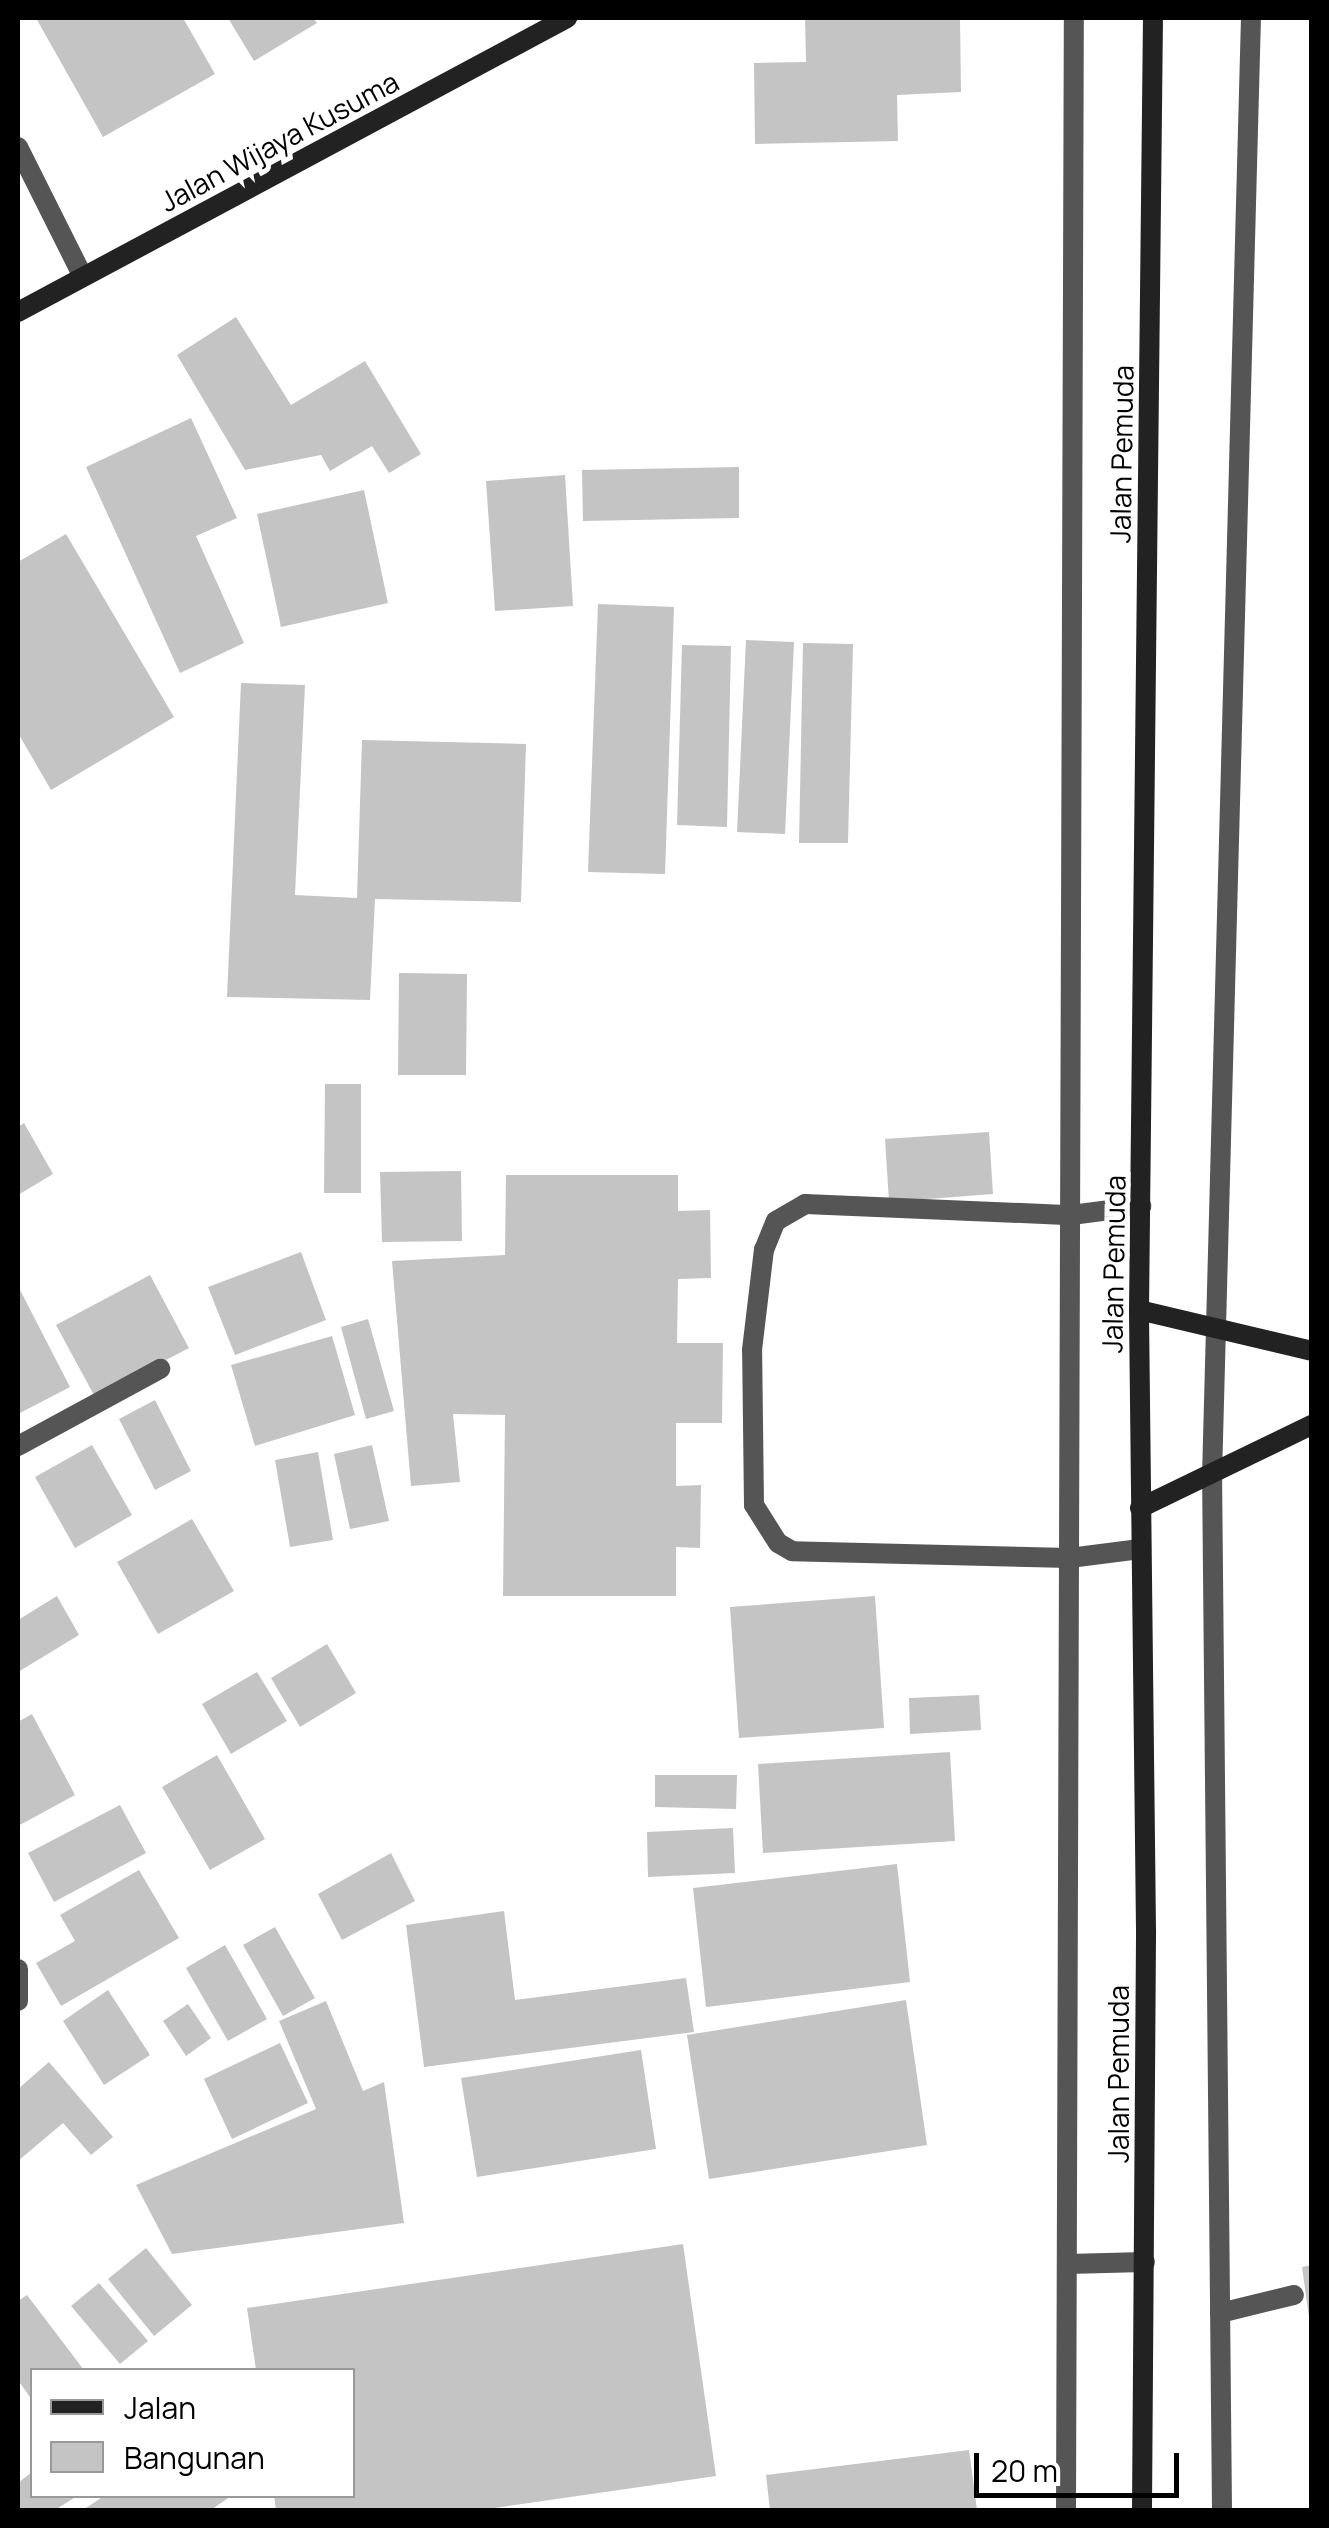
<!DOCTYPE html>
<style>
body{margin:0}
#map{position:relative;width:1329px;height:2528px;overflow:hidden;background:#fff;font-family:Manrope,sans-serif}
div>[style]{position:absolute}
.building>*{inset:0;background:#c4c4c4}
.lane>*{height:20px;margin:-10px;padding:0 10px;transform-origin:10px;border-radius:10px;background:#555}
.street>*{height:20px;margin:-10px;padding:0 10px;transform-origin:10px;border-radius:10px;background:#555}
.secondary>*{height:20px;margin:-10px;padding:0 10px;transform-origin:10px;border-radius:10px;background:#222}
span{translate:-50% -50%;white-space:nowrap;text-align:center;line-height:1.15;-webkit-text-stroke:10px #fff;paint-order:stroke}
.street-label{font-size:28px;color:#000}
.frame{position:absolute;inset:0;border:20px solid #000;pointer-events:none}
.legend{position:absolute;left:30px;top:2368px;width:325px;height:130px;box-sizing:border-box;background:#fff;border:2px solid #999;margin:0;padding:12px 18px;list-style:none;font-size:30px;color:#000}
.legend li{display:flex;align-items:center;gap:20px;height:50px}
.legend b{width:50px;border:2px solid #999}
.scale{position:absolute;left:974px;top:2453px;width:205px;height:45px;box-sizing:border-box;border:5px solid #000;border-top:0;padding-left:12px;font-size:30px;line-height:35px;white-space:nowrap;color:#000;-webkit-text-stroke:8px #fff;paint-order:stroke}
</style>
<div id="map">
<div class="building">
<i style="clip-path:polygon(36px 18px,183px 18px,215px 74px,103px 137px)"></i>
<i style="clip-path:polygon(228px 18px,313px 18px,317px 23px,254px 61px)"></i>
<i style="clip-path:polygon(805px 18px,960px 18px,961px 92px,897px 95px,898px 141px,755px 144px,754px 63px,806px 62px)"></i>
<i style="clip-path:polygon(236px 317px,291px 405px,365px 361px,421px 454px,389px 473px,372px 446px,330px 471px,321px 455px,245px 470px,177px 355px)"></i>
<i style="clip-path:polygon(191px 418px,237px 518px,196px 536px,244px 643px,180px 673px,86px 467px)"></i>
<i style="clip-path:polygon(739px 467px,739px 518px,583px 521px,582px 470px)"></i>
<i style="clip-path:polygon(565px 475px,573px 606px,495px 611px,486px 481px)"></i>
<i style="clip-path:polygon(364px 490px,388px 603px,281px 627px,257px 514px)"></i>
<i style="clip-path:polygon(66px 534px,174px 717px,51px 790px,18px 733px,18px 562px)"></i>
<i style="clip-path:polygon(598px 604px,674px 607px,665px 874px,588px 872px)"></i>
<i style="clip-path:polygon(746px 640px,794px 642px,785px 834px,737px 832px)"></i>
<i style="clip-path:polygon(803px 643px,853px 644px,848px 843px,799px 843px)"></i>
<i style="clip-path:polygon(682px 645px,731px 646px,727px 827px,677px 825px)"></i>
<i style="clip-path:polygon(241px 683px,305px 685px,295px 895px,357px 898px,362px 740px,526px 744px,521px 902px,375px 899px,370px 1000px,227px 997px)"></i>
<i style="clip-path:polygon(399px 973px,467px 974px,466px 1075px,398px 1075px)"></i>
<i style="clip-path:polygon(325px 1084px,361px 1084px,361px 1193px,324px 1193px)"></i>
<i style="clip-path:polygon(24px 1123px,53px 1174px,18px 1195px,18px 1127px)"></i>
<i style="clip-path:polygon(989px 1132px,993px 1194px,889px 1202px,885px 1139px)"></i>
<i style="clip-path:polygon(461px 1171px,462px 1241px,382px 1242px,380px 1172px)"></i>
<i style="clip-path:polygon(506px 1175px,678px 1175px,678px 1211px,710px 1210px,711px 1278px,678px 1279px,677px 1343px,723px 1343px,722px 1423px,676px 1423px,676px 1486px,701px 1485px,700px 1548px,676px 1547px,676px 1596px,503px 1596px,505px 1415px,453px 1414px,460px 1482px,411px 1486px,392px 1261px,505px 1255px)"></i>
<i style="clip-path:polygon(301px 1252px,326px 1320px,235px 1355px,208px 1287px)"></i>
<i style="clip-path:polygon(150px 1275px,189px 1348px,95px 1397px,56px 1325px)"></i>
<i style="clip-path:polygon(18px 1286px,70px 1387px,18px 1414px)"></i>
<i style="clip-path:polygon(368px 1319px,394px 1411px,366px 1419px,341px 1327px)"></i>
<i style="clip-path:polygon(332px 1336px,355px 1415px,255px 1446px,231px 1365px)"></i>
<i style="clip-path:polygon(155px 1400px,191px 1471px,155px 1490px,119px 1419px)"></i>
<i style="clip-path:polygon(92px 1445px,132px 1515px,75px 1548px,35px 1477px)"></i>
<i style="clip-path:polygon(372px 1445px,389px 1521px,350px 1529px,334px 1454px)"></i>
<i style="clip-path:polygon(318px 1452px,333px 1540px,290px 1547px,275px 1460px)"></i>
<i style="clip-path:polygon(192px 1519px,234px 1591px,158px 1634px,117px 1562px)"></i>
<i style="clip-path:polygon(57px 1596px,79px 1635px,18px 1672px,18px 1620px)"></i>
<i style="clip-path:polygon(875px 1596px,884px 1728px,739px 1738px,730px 1607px)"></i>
<i style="clip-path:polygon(327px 1644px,356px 1693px,300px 1727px,271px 1678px)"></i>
<i style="clip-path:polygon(257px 1672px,287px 1721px,231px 1754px,202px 1704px)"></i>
<i style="clip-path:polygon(979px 1695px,981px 1730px,910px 1734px,909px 1698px)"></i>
<i style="clip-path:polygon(32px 1714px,75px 1795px,18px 1826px,18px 1722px)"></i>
<i style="clip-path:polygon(950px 1752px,955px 1841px,763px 1853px,758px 1764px)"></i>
<i style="clip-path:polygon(217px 1755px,265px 1839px,210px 1870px,162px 1787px)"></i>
<i style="clip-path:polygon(655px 1775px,737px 1775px,736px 1809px,655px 1807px)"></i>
<i style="clip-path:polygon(120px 1805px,146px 1853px,54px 1902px,28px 1853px)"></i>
<i style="clip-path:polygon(733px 1828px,735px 1873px,648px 1877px,647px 1832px)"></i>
<i style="clip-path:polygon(391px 1853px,415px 1901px,342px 1940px,318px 1894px)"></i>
<i style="clip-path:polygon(897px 1864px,910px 1982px,706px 2007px,693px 1888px)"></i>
<i style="clip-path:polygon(139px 1870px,179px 1938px,61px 2006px,36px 1963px,75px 1941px,60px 1915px)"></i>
<i style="clip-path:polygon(504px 1911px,515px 2000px,686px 1978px,694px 2032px,424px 2067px,406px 1925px)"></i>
<i style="clip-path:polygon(275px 1927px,315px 1998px,283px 2016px,243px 1945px)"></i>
<i style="clip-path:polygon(225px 1945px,267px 2019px,228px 2041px,186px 1968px)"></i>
<i style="clip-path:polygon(108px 1990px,150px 2055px,104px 2085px,63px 2021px)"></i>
<i style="clip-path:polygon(906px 2000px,927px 2145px,709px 2179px,687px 2035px)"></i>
<i style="clip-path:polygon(326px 2001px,363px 2091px,384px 2082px,404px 2223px,172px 2254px,136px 2185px,316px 2109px,279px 2021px)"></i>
<i style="clip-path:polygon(188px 2004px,211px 2038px,186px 2056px,163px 2021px)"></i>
<i style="clip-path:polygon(280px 2043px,308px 2103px,232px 2139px,204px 2079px)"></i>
<i style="clip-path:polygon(641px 2050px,656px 2149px,477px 2177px,461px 2078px)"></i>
<i style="clip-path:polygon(49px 2062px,113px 2137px,91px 2155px,63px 2123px,18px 2161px,18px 2089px)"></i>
<i style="clip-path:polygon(683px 2244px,716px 2476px,481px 2510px,276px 2510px,274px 2496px,352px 2496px,352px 2370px,256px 2370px,247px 2308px)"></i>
<i style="clip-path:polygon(146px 2248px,192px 2305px,154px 2336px,108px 2279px)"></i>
<i style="clip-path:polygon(1312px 2265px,1312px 2317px,1309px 2317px,1302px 2267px)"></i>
<i style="clip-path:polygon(99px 2283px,148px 2341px,120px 2364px,71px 2306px)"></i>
<i style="clip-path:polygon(27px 2295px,84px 2370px,32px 2370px,32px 2400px,18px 2380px,18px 2301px)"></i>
<i style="clip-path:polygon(969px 2450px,977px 2510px,770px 2510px,766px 2475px)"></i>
<i style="clip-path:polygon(32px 2472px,32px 2496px,77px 2496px,55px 2510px,18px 2510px,18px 2483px)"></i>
<i style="clip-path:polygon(104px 2496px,231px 2496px,211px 2510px,83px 2510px)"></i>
</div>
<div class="lane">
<i style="left:1140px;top:1549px;width:71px;rotate:172.7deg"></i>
<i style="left:1070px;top:1558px;width:278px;rotate:-178.6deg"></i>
<i style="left:792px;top:1551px;width:16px;rotate:-150deg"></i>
<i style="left:778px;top:1543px;width:45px;rotate:-122.3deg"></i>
<i style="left:754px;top:1505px;width:155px;rotate:-90.7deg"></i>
<i style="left:752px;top:1350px;width:101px;rotate:-83.2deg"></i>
<i style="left:764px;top:1250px;width:31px;rotate:-68deg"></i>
<i style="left:776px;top:1221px;width:34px;rotate:-30deg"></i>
<i style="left:805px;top:1204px;width:266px;rotate:2.4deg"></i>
<i style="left:1071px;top:1215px;width:71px;rotate:-7.3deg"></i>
<i style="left:1220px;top:2313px;width:76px;rotate:-13.7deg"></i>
</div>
<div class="street">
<i style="left:18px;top:147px;width:145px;rotate:63.4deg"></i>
<i style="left:18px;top:1446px;width:162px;rotate:-28.5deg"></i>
<i style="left:18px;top:1969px;width:32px;rotate:90deg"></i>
<i style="left:1067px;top:2264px;width:78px;rotate:-1.5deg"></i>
<i style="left:1066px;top:2510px;width:2492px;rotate:-89.82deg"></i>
<i style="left:1222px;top:2510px;width:1033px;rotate:-90.55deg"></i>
<i style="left:1212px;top:1477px;width:1460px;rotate:-88.47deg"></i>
</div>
<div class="secondary">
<i style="left:18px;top:312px;width:623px;rotate:-28.17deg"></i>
<i style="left:1139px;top:1310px;width:178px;rotate:13.3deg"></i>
<i style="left:1140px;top:1508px;width:191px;rotate:-25.8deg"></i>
<i style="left:1142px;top:2510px;width:580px;rotate:-89.6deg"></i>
<i style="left:1146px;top:1930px;width:620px;rotate:-90.65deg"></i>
<i style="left:1139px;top:1310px;width:1292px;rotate:-89.38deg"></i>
</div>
<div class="street-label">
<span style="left:279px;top:141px;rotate:-28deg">Jalan Wijaya Kusuma</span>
<span style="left:1121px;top:454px;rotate:-89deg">Jalan Pemuda</span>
<span style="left:1113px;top:1264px;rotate:-89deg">Jalan Pemuda</span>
<span style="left:1118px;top:2074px;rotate:-90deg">Jalan Pemuda</span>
</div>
<div class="frame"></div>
<ul class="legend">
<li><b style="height:12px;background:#222"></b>Jalan</li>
<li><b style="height:28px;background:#c4c4c4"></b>Bangunan</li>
</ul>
<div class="scale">20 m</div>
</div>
